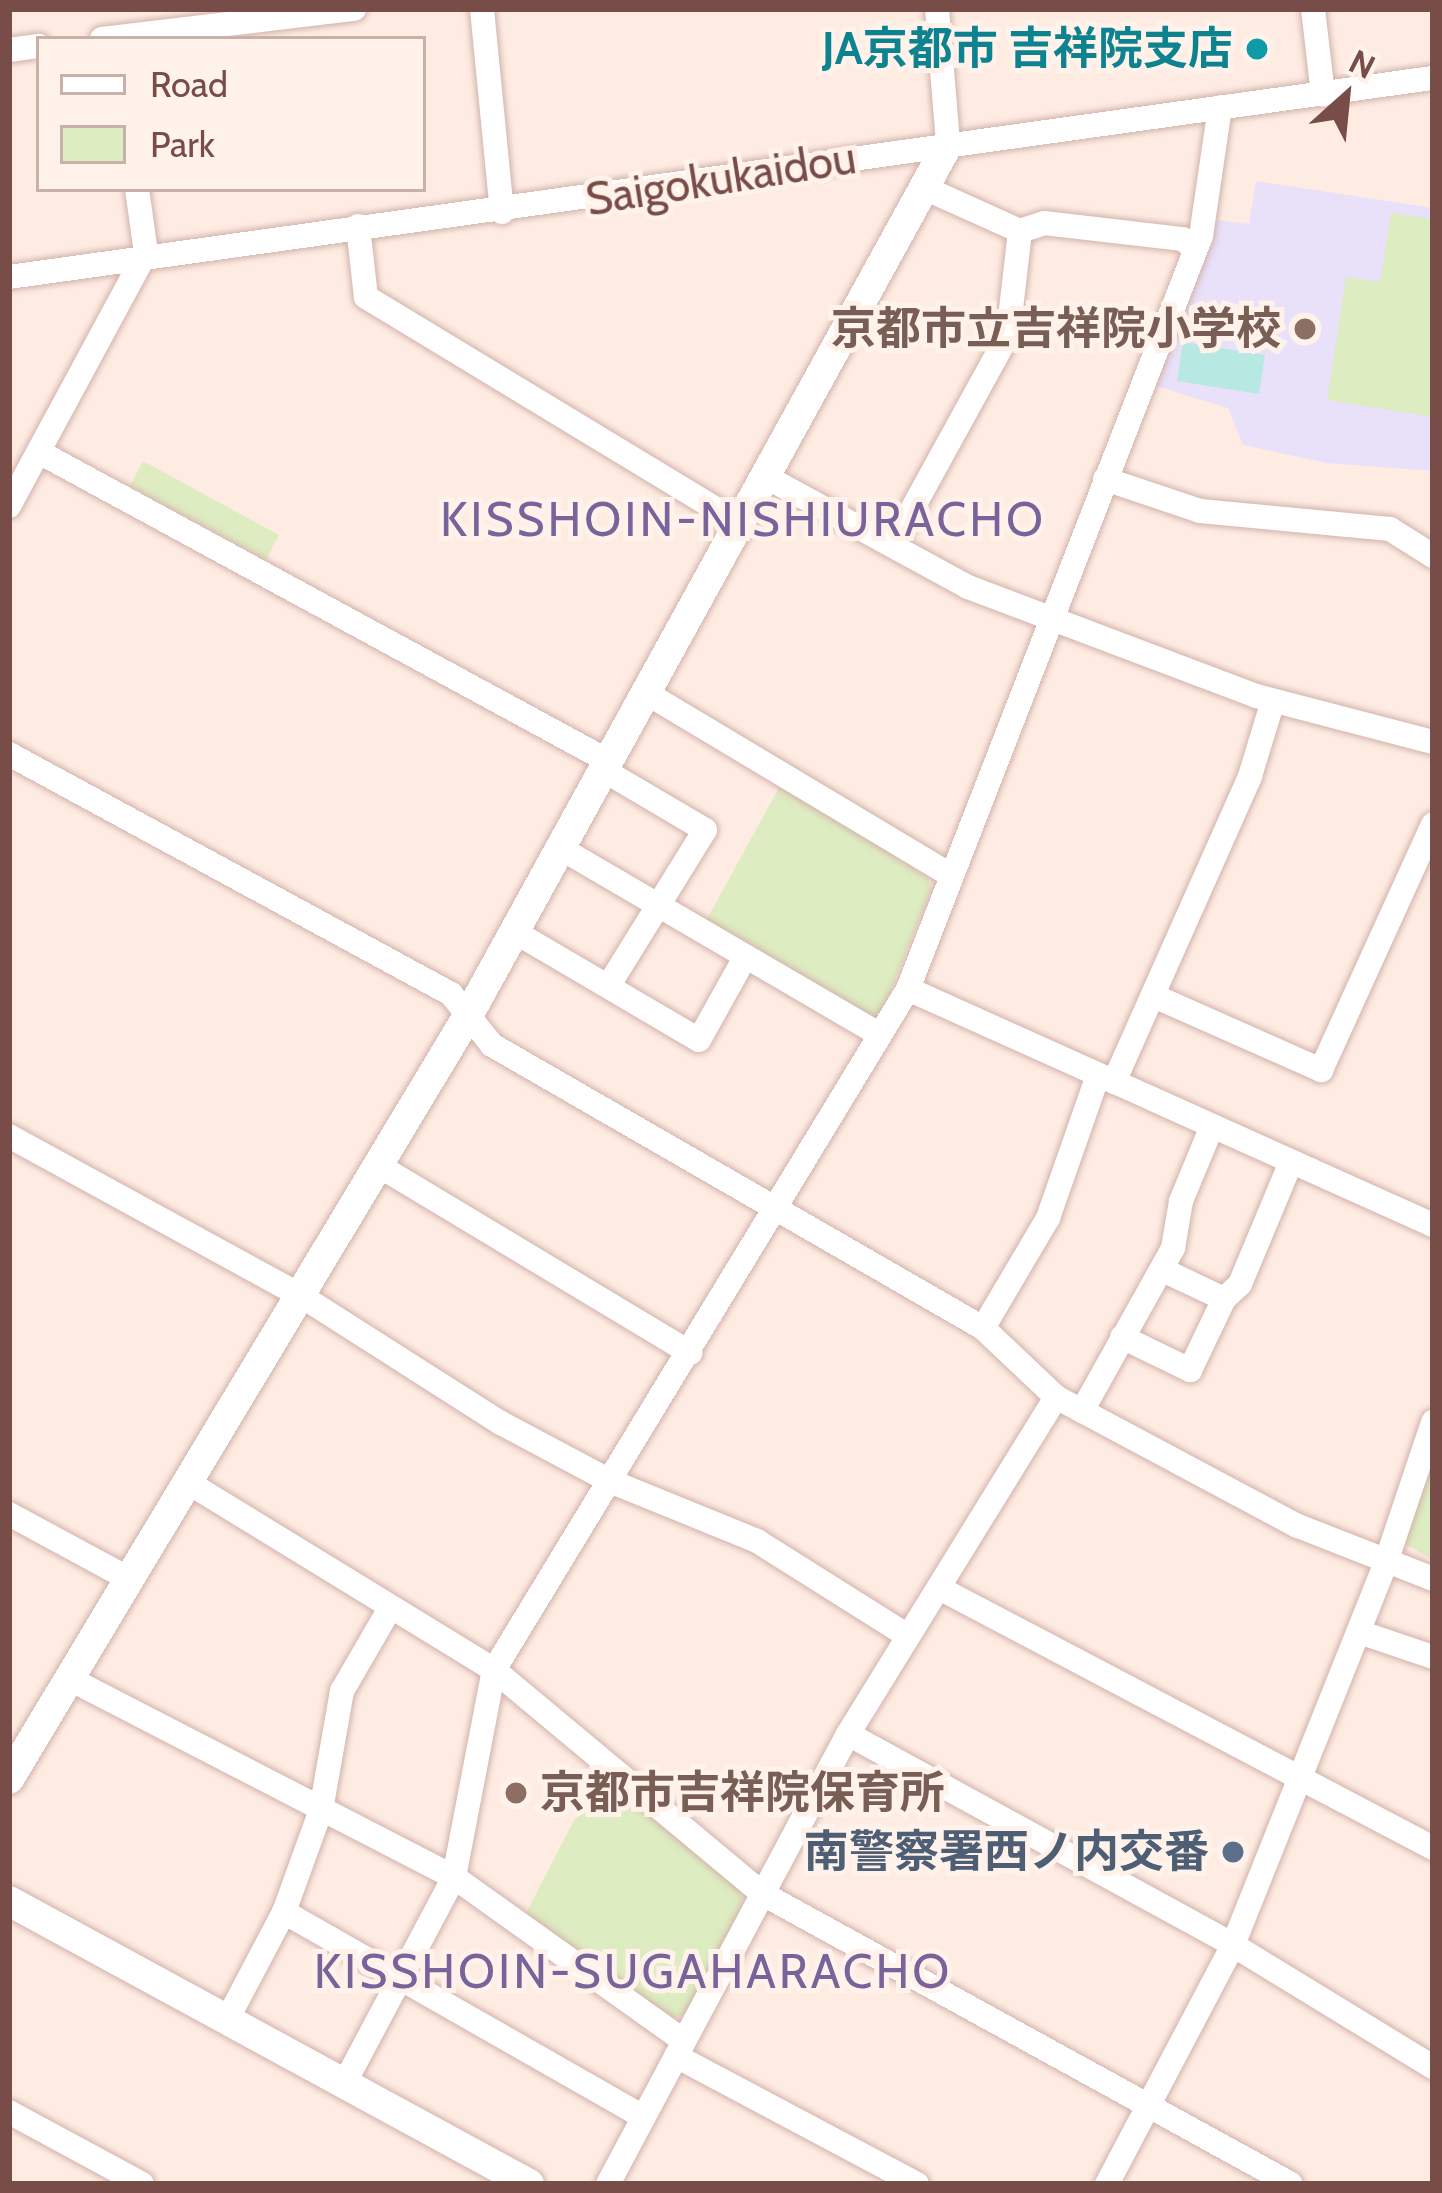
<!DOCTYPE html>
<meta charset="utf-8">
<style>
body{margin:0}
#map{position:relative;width:1442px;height:2193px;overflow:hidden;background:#feece3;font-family:Cabin,"Noto Sans JP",sans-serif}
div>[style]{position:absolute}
.education>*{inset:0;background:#e9e0fa}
.green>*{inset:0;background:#deecc1}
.water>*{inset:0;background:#b7e8e2}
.roads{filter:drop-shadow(0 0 3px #d2b3ab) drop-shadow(0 0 3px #d2b3ab)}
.minor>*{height:24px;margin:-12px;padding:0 12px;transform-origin:12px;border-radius:12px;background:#fff}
.tertiary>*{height:30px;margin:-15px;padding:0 15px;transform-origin:15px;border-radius:15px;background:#fff}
.dots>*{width:33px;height:33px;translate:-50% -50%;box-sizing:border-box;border:6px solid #fff2eb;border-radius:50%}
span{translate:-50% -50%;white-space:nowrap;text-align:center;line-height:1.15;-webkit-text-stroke:10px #fff2eb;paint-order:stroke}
.culture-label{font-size:45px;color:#0d838f;font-weight:700}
.right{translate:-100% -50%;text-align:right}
.street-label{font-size:45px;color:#784c47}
.education-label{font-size:45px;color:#785e54;font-weight:700}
.left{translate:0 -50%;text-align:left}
.service-label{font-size:45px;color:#4e5e75;font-weight:700}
.neighbourhood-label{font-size:48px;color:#79639b;letter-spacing:3px}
.frame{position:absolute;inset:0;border:12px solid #784c47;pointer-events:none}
.legend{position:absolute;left:36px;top:36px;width:390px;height:156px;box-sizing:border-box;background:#fff2eb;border:3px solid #c9b0a9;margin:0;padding:15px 21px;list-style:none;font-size:36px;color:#784c47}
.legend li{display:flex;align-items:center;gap:24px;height:60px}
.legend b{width:60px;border:3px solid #c9b0a9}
.north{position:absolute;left:1286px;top:36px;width:120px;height:120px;-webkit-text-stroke:9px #fff2eb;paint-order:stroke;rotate:27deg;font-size:33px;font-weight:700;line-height:48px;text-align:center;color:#784c47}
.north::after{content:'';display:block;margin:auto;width:42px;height:54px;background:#784c47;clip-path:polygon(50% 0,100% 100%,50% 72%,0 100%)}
</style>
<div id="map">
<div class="education">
<i style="clip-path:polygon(1256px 181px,1433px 208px,1433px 471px,1326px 463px,1243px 445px,1228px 408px,1156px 386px,1217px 220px,1249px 224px)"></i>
</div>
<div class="green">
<i style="clip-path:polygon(1391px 213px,1433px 219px,1433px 417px,1327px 400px,1346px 277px,1380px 282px)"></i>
<i style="clip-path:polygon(143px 461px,279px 535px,266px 560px,130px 486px)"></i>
<i style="clip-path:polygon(781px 784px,927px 877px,932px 888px,880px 1017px,865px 1020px,706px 921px)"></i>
<i style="clip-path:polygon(1433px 1453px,1433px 1560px,1399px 1540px)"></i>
<i style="clip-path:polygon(599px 1772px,741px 1891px,742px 1908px,686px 2015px,666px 2019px,525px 1915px)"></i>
</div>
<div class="water">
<i style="clip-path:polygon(1183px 342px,1265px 355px,1259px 394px,1177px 381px)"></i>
</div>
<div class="roads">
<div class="minor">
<i style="left:482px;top:9px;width:204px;rotate:84.4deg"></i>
<i style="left:937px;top:9px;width:135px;rotate:85.3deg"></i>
<i style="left:1313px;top:9px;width:86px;rotate:83.3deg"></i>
<i style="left:102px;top:39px;width:254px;rotate:-6.8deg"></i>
<i style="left:9px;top:50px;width:30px;rotate:-8deg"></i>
<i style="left:929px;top:190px;width:100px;rotate:24.3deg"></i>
<i style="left:1020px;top:231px;width:25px;rotate:-18deg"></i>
<i style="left:1044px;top:223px;width:140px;rotate:6.6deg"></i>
<i style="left:1183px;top:239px;width:16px;rotate:40deg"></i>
<i style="left:358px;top:226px;width:71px;rotate:83.6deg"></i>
<i style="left:366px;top:297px;width:442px;rotate:31.2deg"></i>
<i style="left:9px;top:277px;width:1438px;rotate:-7.96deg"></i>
<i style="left:39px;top:452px;width:650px;rotate:28.5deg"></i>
<i style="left:770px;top:479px;width:226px;rotate:28.6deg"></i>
<i style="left:968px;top:587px;width:308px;rotate:20.7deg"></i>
<i style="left:1256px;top:696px;width:183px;rotate:14.6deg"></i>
<i style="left:1105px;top:479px;width:100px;rotate:18.6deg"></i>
<i style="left:1200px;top:511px;width:191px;rotate:5.4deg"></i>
<i style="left:1390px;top:529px;width:51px;rotate:32.1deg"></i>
<i style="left:9px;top:506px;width:288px;rotate:-61.6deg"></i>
<i style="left:146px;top:253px;width:65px;rotate:-98deg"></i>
<i style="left:893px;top:544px;width:239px;rotate:-61.2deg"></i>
<i style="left:1008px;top:335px;width:105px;rotate:-83.4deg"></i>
<i style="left:648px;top:694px;width:352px;rotate:30.9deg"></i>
<i style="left:9px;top:754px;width:503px;rotate:28.5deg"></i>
<i style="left:451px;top:994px;width:65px;rotate:51.2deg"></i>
<i style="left:492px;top:1045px;width:567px;rotate:29.96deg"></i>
<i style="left:983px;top:1328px;width:100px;rotate:43.4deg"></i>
<i style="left:1056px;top:1397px;width:274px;rotate:28.1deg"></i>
<i style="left:1298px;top:1526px;width:145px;rotate:21.4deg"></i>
<i style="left:605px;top:771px;width:116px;rotate:30.5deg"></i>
<i style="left:705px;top:830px;width:182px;rotate:121.8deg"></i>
<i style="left:562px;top:849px;width:368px;rotate:30.3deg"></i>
<i style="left:515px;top:932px;width:213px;rotate:30.4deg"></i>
<i style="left:699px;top:1040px;width:93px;rotate:-60.9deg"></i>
<i style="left:908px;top:989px;width:576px;rotate:24.21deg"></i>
<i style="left:1154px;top:996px;width:183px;rotate:23.9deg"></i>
<i style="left:1321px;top:1070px;width:270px;rotate:-65.5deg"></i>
<i style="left:1114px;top:1082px;width:335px;rotate:-66deg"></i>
<i style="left:1250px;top:776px;width:78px;rotate:-73deg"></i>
<i style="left:9px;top:1136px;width:335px;rotate:28.7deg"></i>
<i style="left:303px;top:1297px;width:235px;rotate:32.5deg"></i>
<i style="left:501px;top:1423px;width:126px;rotate:28deg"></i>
<i style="left:612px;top:1482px;width:157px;rotate:22.1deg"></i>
<i style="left:757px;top:1541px;width:176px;rotate:32.2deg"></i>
<i style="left:381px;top:1167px;width:361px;rotate:31deg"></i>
<i style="left:1224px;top:1299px;width:22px;rotate:-43deg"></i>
<i style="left:1240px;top:1284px;width:132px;rotate:-67.3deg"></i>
<i style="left:983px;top:1328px;width:128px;rotate:-59.4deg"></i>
<i style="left:1048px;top:1218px;width:151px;rotate:-70.7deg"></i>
<i style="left:1122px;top:1337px;width:76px;rotate:25.9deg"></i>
<i style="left:1190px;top:1370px;width:79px;rotate:-64.4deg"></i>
<i style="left:1224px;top:1299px;width:68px;rotate:-154.6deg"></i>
<i style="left:1082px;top:1411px;width:187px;rotate:-60.8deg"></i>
<i style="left:1173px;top:1248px;width:48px;rotate:-80.3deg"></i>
<i style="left:1181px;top:1201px;width:81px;rotate:-67.5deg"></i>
<i style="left:189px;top:1483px;width:358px;rotate:31.5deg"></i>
<i style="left:494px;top:1670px;width:350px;rotate:39.8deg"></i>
<i style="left:763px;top:1894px;width:602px;rotate:28.78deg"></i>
<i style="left:9px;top:1514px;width:139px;rotate:28.4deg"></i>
<i style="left:939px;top:1588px;width:558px;rotate:27.76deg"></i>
<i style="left:1359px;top:1632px;width:78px;rotate:18.7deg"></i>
<i style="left:72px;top:1680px;width:430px;rotate:27.3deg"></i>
<i style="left:454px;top:1877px;width:282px;rotate:35.5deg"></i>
<i style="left:848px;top:1734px;width:439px;rotate:28.7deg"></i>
<i style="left:1233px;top:1945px;width:234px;rotate:31.4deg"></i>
<i style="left:284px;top:1912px;width:414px;rotate:29.7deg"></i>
<i style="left:227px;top:2020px;width:122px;rotate:-62.2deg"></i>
<i style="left:284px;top:1912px;width:109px;rotate:-70.1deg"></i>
<i style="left:321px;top:1810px;width:121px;rotate:-80deg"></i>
<i style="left:342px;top:1691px;width:94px;rotate:-59.9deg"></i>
<i style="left:676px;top:2056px;width:273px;rotate:28deg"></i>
<i style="left:344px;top:2084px;width:234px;rotate:-62deg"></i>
<i style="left:454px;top:1877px;width:211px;rotate:-79.1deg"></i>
<i style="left:494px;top:1670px;width:797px;rotate:-58.7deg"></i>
<i style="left:908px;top:989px;width:808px;rotate:-68.74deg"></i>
<i style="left:1201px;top:236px;width:130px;rotate:-81.6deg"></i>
<i style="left:9px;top:2112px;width:151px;rotate:28.4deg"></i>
<i style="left:608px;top:2184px;width:510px;rotate:-61.93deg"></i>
<i style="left:848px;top:1734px;width:396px;rotate:-58.3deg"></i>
<i style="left:1107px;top:2184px;width:270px;rotate:-62.2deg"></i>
<i style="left:1233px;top:1945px;width:412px;rotate:-68.2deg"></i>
<i style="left:1386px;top:1562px;width:148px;rotate:-71.4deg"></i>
</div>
<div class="tertiary">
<i style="left:9px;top:1779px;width:893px;rotate:-58.98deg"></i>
<i style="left:469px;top:1014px;width:993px;rotate:-61.16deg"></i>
<i style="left:9px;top:1901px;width:592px;rotate:28.56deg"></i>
</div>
</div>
<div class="dots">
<i style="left:1257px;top:49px;background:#0f9aa8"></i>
<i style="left:1305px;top:329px;background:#8d6e63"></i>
<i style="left:516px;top:1793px;background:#8d6e63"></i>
<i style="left:1233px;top:1852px;background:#5c6f8a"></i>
</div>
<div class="culture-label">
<span class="right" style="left:1233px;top:49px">JA京都市 吉祥院支店</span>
</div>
<div class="street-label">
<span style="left:721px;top:179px;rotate:-9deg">Saigokukaidou</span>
</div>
<div class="education-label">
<span class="right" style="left:1281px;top:329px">京都市立吉祥院小学校</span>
<span class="left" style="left:540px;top:1793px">京都市吉祥院保育所</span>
</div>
<div class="service-label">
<span class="right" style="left:1209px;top:1852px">南警察署西ノ内交番</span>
</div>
<div class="neighbourhood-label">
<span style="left:743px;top:520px">KISSHOIN-NISHIURACHO</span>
<span style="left:633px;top:1972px">KISSHOIN-SUGAHARACHO</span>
</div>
<div class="frame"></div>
<ul class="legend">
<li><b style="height:15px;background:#fff"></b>Road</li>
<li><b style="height:33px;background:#deecc1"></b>Park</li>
</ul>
<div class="north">N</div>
</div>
